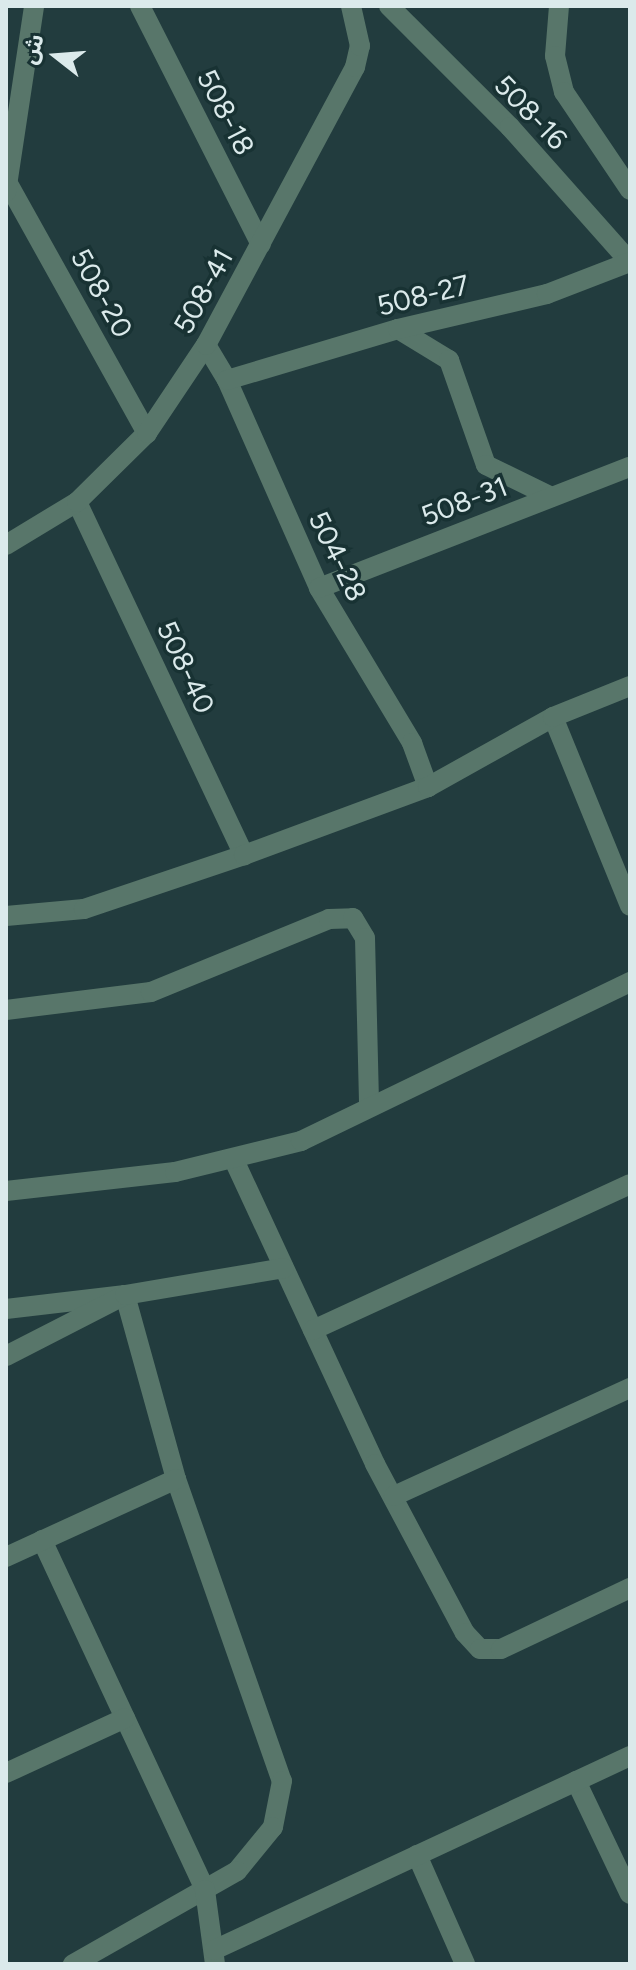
<!DOCTYPE html>
<meta charset="utf-8">
<style>
body{margin:0}
#map{position:relative;width:636px;height:1970px;overflow:hidden;background:#223c3e;font-family:Figtree,"Noto Sans Arabic",sans-serif}
div>[style]{position:absolute}
.minor>*{height:20px;margin:-10px;padding:0 10px;transform-origin:10px;border-radius:10px;background:#58766a}
.tertiary>*{height:20px;margin:-10px;padding:0 10px;transform-origin:10px;border-radius:10px;background:#58766a}
span{translate:-50% -50%;white-space:nowrap;text-align:center;line-height:1.15;-webkit-text-stroke:7px #183233;paint-order:stroke}
.street-label{font-size:28px;color:#dbeaeb}
.frame{position:absolute;inset:0;border:8px solid #dbeaeb;pointer-events:none}
.north{position:absolute;left:16px;top:16px;width:80px;height:80px;-webkit-text-stroke:6px #183233;paint-order:stroke;rotate:287deg;font-size:22px;font-weight:700;line-height:32px;text-align:center;color:#dbeaeb}
.north::after{content:'';display:block;margin:auto;width:28px;height:36px;background:#dbeaeb;clip-path:polygon(50% 0,100% 100%,50% 72%,0 100%)}
</style>
<div id="map">
<div class="minor">
<i style="left:140px;top:6px;width:267px;rotate:63.1deg"></i>
<i style="left:389px;top:6px;width:171px;rotate:45deg"></i>
<i style="left:510px;top:127px;width:181px;rotate:48.4deg"></i>
<i style="left:559px;top:6px;width:50px;rotate:94.6deg"></i>
<i style="left:555px;top:56px;width:37px;rotate:76deg"></i>
<i style="left:564px;top:92px;width:118px;rotate:56deg"></i>
<i style="left:6px;top:180px;width:290px;rotate:60.9deg"></i>
<i style="left:6px;top:192px;width:188px;rotate:-81.4deg"></i>
<i style="left:398px;top:329px;width:60px;rotate:31.3deg"></i>
<i style="left:449px;top:360px;width:111px;rotate:70.6deg"></i>
<i style="left:486px;top:465px;width:73px;rotate:25.9deg"></i>
<i style="left:206px;top:345px;width:41px;rotate:59deg"></i>
<i style="left:227px;top:380px;width:227px;rotate:66.1deg"></i>
<i style="left:319px;top:588px;width:181px;rotate:59deg"></i>
<i style="left:412px;top:743px;width:47px;rotate:70deg"></i>
<i style="left:227px;top:380px;width:178px;rotate:-16.6deg"></i>
<i style="left:398px;top:329px;width:153px;rotate:-13.2deg"></i>
<i style="left:547px;top:294px;width:89px;rotate:-21.1deg"></i>
<i style="left:77px;top:502px;width:391px;rotate:64.7deg"></i>
<i style="left:6px;top:545px;width:83px;rotate:-31.2deg"></i>
<i style="left:77px;top:502px;width:98px;rotate:-44.6deg"></i>
<i style="left:147px;top:433px;width:106px;rotate:-56.2deg"></i>
<i style="left:206px;top:345px;width:315px;rotate:-61.8deg"></i>
<i style="left:355px;top:67px;width:22px;rotate:-77deg"></i>
<i style="left:360px;top:46px;width:41px;rotate:-102.7deg"></i>
<i style="left:319px;top:588px;width:334px;rotate:-21.3deg"></i>
<i style="left:553px;top:717px;width:204px;rotate:67.8deg"></i>
<i style="left:6px;top:1010px;width:146px;rotate:-7.1deg"></i>
<i style="left:151px;top:992px;width:192px;rotate:-22.3deg"></i>
<i style="left:329px;top:919px;width:24px;rotate:-2deg"></i>
<i style="left:353px;top:918px;width:23px;rotate:59deg"></i>
<i style="left:365px;top:938px;width:167px;rotate:88.6deg"></i>
<i style="left:234px;top:1160px;width:335px;rotate:65.1deg"></i>
<i style="left:375px;top:1464px;width:191px;rotate:62deg"></i>
<i style="left:465px;top:1633px;width:22px;rotate:47deg"></i>
<i style="left:480px;top:1649px;width:21px"></i>
<i style="left:501px;top:1649px;width:143px;rotate:-25.3deg"></i>
<i style="left:6px;top:1191px;width:170px;rotate:-6.4deg"></i>
<i style="left:175px;top:1172px;width:130px;rotate:-13.8deg"></i>
<i style="left:301px;top:1141px;width:365px;rotate:-25.8deg"></i>
<i style="left:6px;top:1309px;width:120px;rotate:-6.7deg"></i>
<i style="left:125px;top:1295px;width:191px;rotate:74.5deg"></i>
<i style="left:176px;top:1479px;width:320px;rotate:70.7deg"></i>
<i style="left:282px;top:1781px;width:47px;rotate:101.1deg"></i>
<i style="left:273px;top:1827px;width:57px;rotate:129.3deg"></i>
<i style="left:237px;top:1871px;width:189px;rotate:150.4deg"></i>
<i style="left:313px;top:1330px;width:349px;rotate:-24.7deg"></i>
<i style="left:6px;top:1356px;width:134px;rotate:-27.1deg"></i>
<i style="left:125px;top:1295px;width:161px;rotate:-9.6deg"></i>
<i style="left:394px;top:1496px;width:260px;rotate:-24.6deg"></i>
<i style="left:42px;top:1540px;width:386px;rotate:65deg"></i>
<i style="left:205px;top:1890px;width:75px;rotate:82.3deg"></i>
<i style="left:6px;top:1557px;width:187px;rotate:-24.6deg"></i>
<i style="left:6px;top:1773px;width:131px;rotate:-24.8deg"></i>
<i style="left:576px;top:1781px;width:125px;rotate:64.5deg"></i>
<i style="left:417px;top:1855px;width:119px;rotate:66.2deg"></i>
<i style="left:214px;top:1950px;width:459px;rotate:-25deg"></i>
</div>
<div class="tertiary">
<i style="left:6px;top:916px;width:78px;rotate:-5.1deg"></i>
<i style="left:84px;top:909px;width:169px;rotate:-18.6deg"></i>
<i style="left:244px;top:855px;width:196px;rotate:-20.3deg"></i>
<i style="left:428px;top:787px;width:143px;rotate:-29.2deg"></i>
<i style="left:553px;top:717px;width:83px;rotate:-21.9deg"></i>
</div>
<div class="street-label">
<span style="left:226px;top:112px;rotate:63deg">508-18</span>
<span style="left:531px;top:112px;rotate:46deg">508-16</span>
<span style="left:203px;top:291px;rotate:-61deg">508-41</span>
<span style="left:102px;top:293px;rotate:61deg">508-20</span>
<span style="left:423px;top:295px;rotate:-14deg">508-27</span>
<span style="left:464px;top:501px;rotate:-21deg">508-31</span>
<span style="left:338px;top:556px;rotate:64deg">504-28</span>
<span style="left:186px;top:667px;rotate:65deg">508-40</span>
</div>
<div class="frame"></div>
<div class="north">ش</div>
</div>
